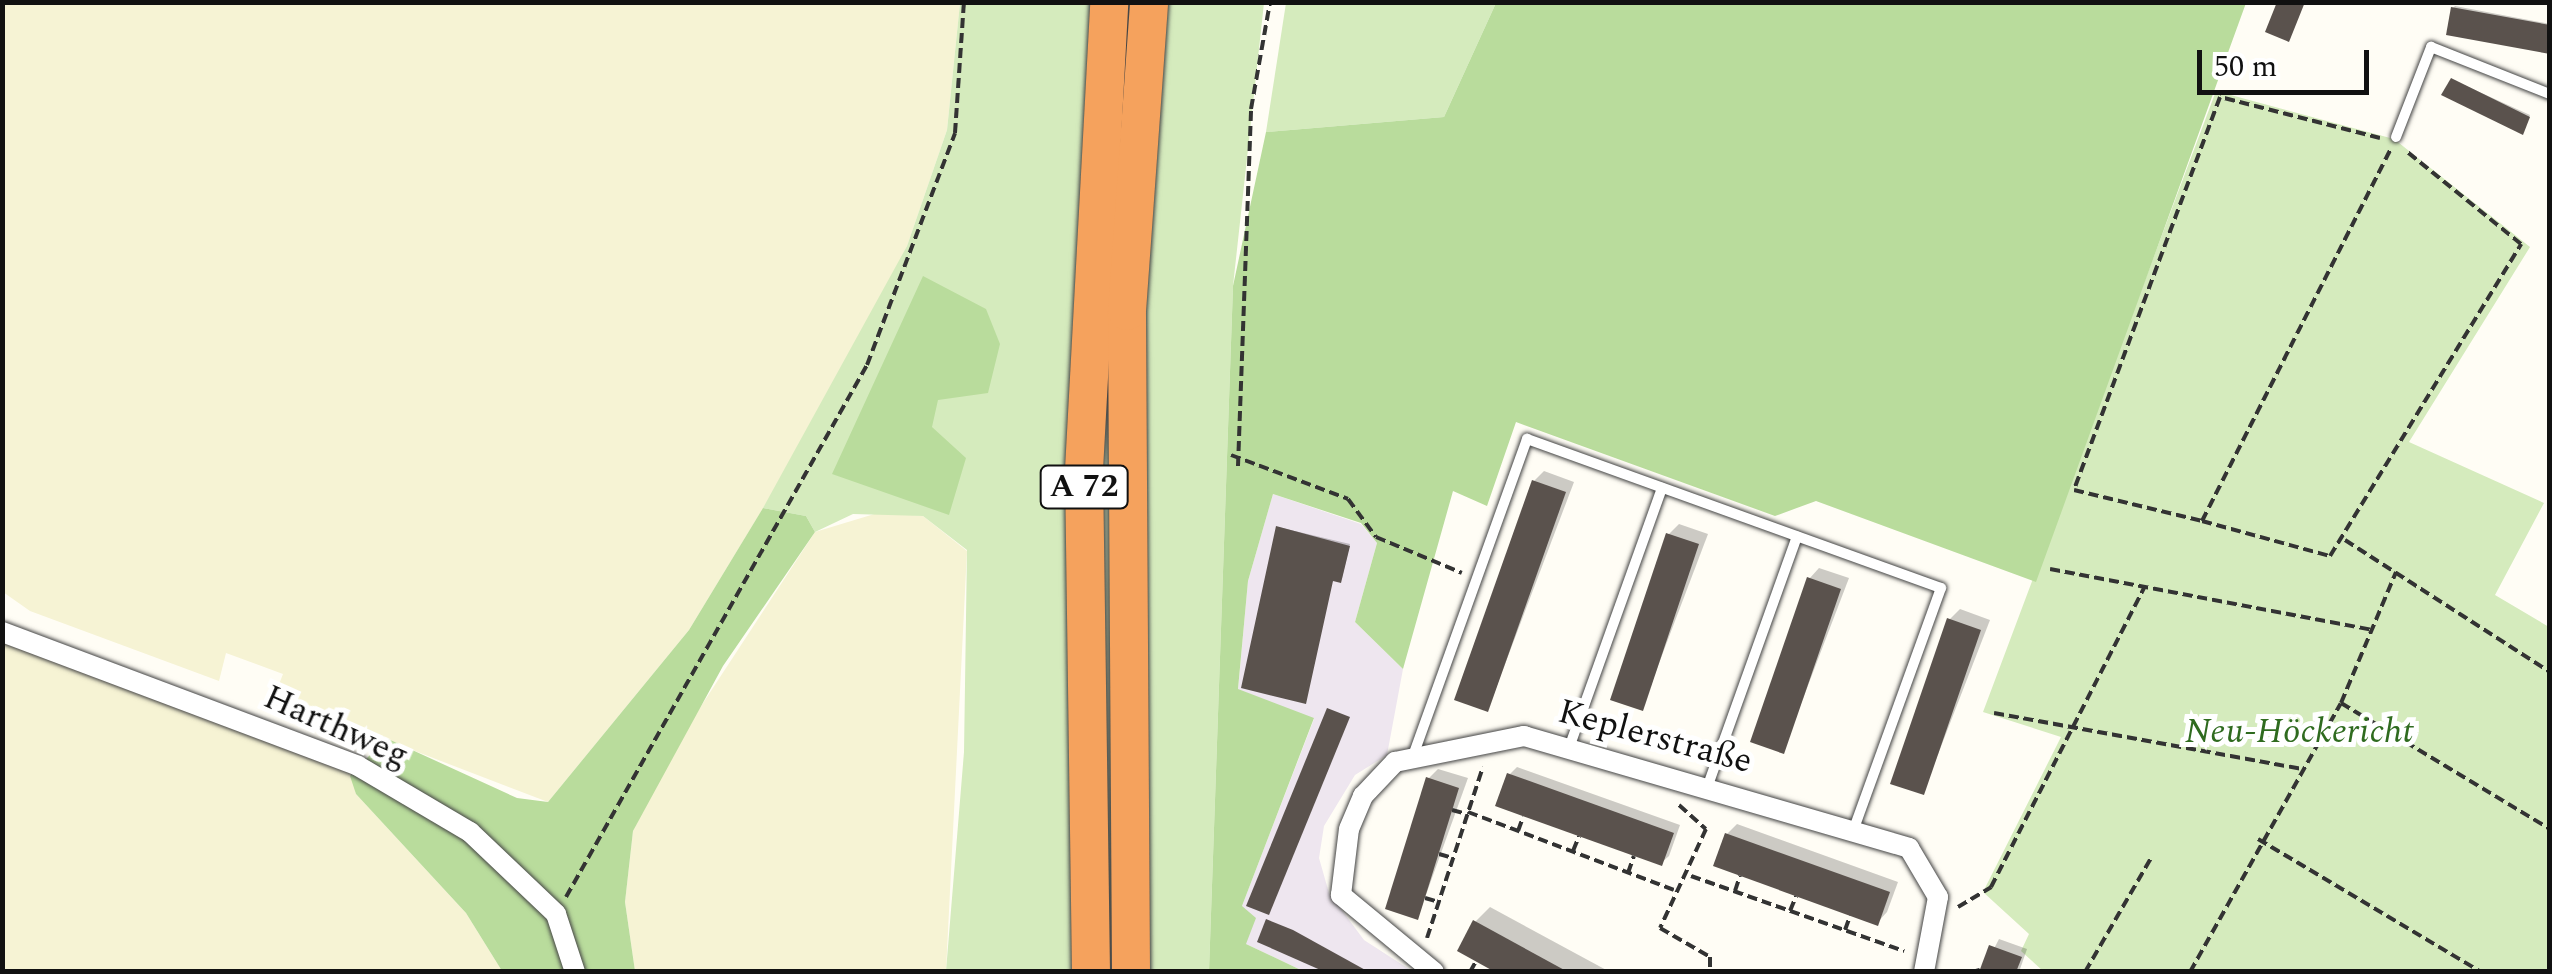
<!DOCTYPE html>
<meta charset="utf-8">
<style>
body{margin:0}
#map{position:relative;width:2552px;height:974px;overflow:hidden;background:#fffdf5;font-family:Spectral,serif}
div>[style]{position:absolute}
.industrial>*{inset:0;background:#eee6ef}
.farmland>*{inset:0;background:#f6f3d4}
.green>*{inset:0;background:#d5ebbd}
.forest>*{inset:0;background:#b9dc9c}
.shadow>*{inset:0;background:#0003}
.building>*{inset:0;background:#5a524d}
.path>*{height:4px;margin-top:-2px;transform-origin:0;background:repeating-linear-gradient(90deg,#333 0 10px,transparent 0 15px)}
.roads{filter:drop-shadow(0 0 2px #444) drop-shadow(0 0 2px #444)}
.lane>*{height:10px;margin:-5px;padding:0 5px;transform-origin:5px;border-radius:5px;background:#fff}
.street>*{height:20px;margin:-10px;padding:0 10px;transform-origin:10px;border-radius:10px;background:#fff}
.highway>*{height:38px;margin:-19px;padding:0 19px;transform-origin:19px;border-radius:19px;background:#f5a25d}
span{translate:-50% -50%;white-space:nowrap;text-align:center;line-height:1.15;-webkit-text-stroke:10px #fff;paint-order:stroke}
.shield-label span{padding:2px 8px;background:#fff;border:2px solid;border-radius:8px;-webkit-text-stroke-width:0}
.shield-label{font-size:32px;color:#111;font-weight:700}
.street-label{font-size:35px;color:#111}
.park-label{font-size:35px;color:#2f6b1f;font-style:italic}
.frame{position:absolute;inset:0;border:5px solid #111;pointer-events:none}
.scale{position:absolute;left:2197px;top:50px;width:172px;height:45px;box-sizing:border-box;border:5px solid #111;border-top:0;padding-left:12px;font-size:30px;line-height:35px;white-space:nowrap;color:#111;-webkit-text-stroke:8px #fff;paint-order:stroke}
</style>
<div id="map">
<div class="industrial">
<i style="clip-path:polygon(1273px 494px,1361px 524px,1377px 543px,1355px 622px,1403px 669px,1387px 755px,1355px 775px,1324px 826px,1319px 858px,1329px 893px,1364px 940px,1412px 971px,1303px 971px,1246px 944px,1242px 906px,1314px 719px,1238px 690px,1248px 581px)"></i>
</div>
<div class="farmland">
<i style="clip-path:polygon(2px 3px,960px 3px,947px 130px,907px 246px,852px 362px,689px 630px,548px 802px,274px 697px,283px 674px,226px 653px,219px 681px,30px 611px,3px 592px)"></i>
<i style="clip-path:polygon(881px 512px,923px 516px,967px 551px,946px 971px,635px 971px,625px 902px,633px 831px,667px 758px,815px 532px)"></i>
<i style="clip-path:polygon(3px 641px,350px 767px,356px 794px,466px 913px,502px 971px,3px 972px)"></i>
</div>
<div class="green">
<i style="clip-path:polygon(960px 3px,1264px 3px,1233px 286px,1209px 971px,946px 971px,964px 752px,967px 550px,923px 516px,853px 514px,815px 532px,806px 516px,763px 508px,907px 246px,947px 130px)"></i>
<i style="clip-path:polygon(1286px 3px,1496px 3px,1444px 117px,1266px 132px)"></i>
<i style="clip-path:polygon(2216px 91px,2394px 139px,2530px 247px,2409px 442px,2544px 503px,2495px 595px,2549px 627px,2549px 971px,2043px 971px,2021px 951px,2029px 934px,1983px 892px,2061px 737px,1983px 712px)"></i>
</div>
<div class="forest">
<i style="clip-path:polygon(1496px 3px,2246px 3px,2036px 582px,1816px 501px,1775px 516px,1516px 422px,1487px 506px,1453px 491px,1403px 669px,1355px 622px,1377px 543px,1361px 523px,1273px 494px,1248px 581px,1238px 689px,1314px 718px,1242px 906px,1256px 918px,1246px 944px,1303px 971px,1209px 971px,1233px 286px,1266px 132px,1444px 117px)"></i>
<i style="clip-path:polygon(923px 276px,986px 309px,1000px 344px,988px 393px,938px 400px,932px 427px,966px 458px,949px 515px,832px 474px)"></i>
<i style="clip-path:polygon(763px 508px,806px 516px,815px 532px,723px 666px,633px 831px,625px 902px,635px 971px,502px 971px,466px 913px,356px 794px,350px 776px,386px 738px,517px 798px,548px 802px,689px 630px)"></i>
</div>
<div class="shadow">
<i style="clip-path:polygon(2455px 6px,2550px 24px,2550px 52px,2453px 8px)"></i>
<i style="clip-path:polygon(2453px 80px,2530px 115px,2524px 130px)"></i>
<i style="clip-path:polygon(1544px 471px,1574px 482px,1488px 709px,1534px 481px)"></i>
<i style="clip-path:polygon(1679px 524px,1708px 534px,1642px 708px,1668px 535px)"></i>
<i style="clip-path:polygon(1278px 527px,1350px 544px,1342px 578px,1333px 578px,1305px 702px)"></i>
<i style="clip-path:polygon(1819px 568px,1849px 578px,1783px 751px,1809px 579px)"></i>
<i style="clip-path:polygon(1960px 609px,1990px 620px,1923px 793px,1950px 619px)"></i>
<i style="clip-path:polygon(1517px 767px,1680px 825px,1669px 856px,1661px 863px,1510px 774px)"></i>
<i style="clip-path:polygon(1438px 769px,1468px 778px,1418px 917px,1428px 779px)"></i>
<i style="clip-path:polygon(1737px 824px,1898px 882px,1887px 912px,1877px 923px,1727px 834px)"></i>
<i style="clip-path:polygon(1490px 907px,1610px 972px,1500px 972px,1475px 922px)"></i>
<i style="clip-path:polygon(1999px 939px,2027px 949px,2019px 972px,1982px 972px)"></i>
</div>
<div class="building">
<i style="clip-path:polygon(2277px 2px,2305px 2px,2289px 42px,2265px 32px)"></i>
<i style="clip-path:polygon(2451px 7px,2550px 25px,2550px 54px,2446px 35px)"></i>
<i style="clip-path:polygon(2451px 78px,2530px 117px,2523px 135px,2441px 95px)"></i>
<i style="clip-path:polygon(1532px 480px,1566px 492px,1488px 712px,1454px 700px)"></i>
<i style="clip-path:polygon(1276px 526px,1350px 546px,1341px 583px,1333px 581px,1306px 704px,1241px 688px)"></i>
<i style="clip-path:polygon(1666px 533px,1699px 544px,1643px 711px,1610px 700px)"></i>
<i style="clip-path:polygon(1807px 577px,1841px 589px,1784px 754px,1750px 742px)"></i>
<i style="clip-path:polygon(1947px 618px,1981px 630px,1924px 795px,1890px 784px)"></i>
<i style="clip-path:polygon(1327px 708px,1350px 717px,1269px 915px,1246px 906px)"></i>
<i style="clip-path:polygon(1507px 773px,1674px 833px,1662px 866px,1495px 806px)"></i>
<i style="clip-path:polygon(1426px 777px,1459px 788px,1418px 920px,1385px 909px)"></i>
<i style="clip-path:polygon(1725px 833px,1890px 892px,1878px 926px,1713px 866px)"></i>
<i style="clip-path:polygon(1266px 919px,1293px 930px,1369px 972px,1325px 972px,1257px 942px)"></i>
<i style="clip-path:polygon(1473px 920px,1568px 972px,1495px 972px,1457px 951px)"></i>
<i style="clip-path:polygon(1989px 945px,2022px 957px,2016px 972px,1979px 972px)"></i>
</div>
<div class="path">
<i style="left:2380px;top:138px;width:165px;rotate:-165.6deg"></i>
<i style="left:2220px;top:97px;width:419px;rotate:110.4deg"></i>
<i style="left:2074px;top:490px;width:132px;rotate:13.6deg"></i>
<i style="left:2202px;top:521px;width:416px;rotate:-63.1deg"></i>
<i style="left:1231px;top:455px;width:125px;rotate:20.6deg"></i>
<i style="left:1348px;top:499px;width:47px;rotate:53.6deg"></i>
<i style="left:1376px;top:537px;width:93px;rotate:22.7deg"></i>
<i style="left:1238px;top:466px;width:357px;rotate:-87.9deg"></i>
<i style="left:1251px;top:109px;width:109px;rotate:-79.9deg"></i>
<i style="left:2202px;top:521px;width:133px;rotate:15.3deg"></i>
<i style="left:2330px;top:556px;width:366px;rotate:-58.5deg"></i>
<i style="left:2521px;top:244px;width:148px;rotate:-141deg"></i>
<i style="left:2345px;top:540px;width:244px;rotate:32.8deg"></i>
<i style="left:2050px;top:569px;width:328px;rotate:10.7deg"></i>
<i style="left:2341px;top:703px;width:244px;rotate:31.1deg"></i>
<i style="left:1994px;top:713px;width:312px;rotate:10.3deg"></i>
<i style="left:1679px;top:805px;width:36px;rotate:42deg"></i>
<i style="left:1706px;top:829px;width:109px;rotate:114.9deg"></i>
<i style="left:1660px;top:928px;width:58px;rotate:30.1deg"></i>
<i style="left:1710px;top:957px;width:15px;rotate:90deg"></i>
<i style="left:1452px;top:810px;width:16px;rotate:15deg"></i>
<i style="left:1468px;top:812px;width:220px;rotate:20.7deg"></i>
<i style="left:1518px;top:831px;width:15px;rotate:-70deg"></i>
<i style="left:2258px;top:839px;width:260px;rotate:30.8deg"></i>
<i style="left:1573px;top:851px;width:16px;rotate:-68deg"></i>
<i style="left:1439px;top:854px;width:15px;rotate:16deg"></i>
<i style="left:1628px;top:873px;width:18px;rotate:-71deg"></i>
<i style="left:1691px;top:876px;width:226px;rotate:19.4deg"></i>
<i style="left:1735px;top:891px;width:16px;rotate:-72deg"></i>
<i style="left:566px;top:897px;width:611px;rotate:-60.5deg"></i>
<i style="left:867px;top:365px;width:248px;rotate:-69.2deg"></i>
<i style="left:955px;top:133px;width:131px;rotate:-86.1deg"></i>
<i style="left:1425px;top:898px;width:15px;rotate:16deg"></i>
<i style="left:1958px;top:907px;width:39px;rotate:-31deg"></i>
<i style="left:1991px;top:887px;width:336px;rotate:-62.9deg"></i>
<i style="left:1790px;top:911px;width:16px;rotate:-68deg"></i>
<i style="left:1845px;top:930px;width:15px;rotate:-70deg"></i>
<i style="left:1427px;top:938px;width:180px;rotate:-71.9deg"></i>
<i style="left:1470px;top:972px;width:13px;rotate:-61deg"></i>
<i style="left:1972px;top:972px;width:8px;rotate:-14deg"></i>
<i style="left:2085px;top:972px;width:132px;rotate:-59.9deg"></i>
<i style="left:2190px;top:972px;width:308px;rotate:-60.7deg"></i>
<i style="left:2341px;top:703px;width:142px;rotate:-67.2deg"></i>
</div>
<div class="roads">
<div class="lane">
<i style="left:2396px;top:137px;width:97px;rotate:-68.7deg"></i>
<i style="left:2431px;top:47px;width:128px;rotate:21.6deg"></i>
<i style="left:1570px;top:745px;width:273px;rotate:-70.3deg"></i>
<i style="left:1414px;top:753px;width:334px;rotate:-70.2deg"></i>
<i style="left:1527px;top:439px;width:440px;rotate:19.8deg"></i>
<i style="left:1941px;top:588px;width:255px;rotate:109.9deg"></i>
<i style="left:1708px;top:785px;width:264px;rotate:-70.3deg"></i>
</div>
<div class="street">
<i style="left:2px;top:632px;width:380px;rotate:20.6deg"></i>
<i style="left:358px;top:766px;width:130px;rotate:30.5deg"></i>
<i style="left:470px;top:832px;width:119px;rotate:43.6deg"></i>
<i style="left:556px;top:914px;width:61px;rotate:71.9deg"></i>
<i style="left:1434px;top:972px;width:121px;rotate:-140.4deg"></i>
<i style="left:1341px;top:895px;width:66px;rotate:-83.1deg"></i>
<i style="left:1349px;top:829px;width:36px;rotate:-67deg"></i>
<i style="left:1363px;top:796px;width:47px;rotate:-46.7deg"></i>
<i style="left:1395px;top:762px;width:132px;rotate:-11.4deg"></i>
<i style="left:1524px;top:736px;width:401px;rotate:16.2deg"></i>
<i style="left:1909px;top:848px;width:57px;rotate:59.4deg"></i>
<i style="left:1938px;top:897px;width:76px;rotate:100.6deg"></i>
</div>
<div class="highway">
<i style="left:1091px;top:972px;width:502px;rotate:-90.8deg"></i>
<i style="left:1084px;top:470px;width:469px;rotate:-86.9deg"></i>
<i style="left:1131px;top:972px;width:661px;rotate:-90.35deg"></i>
<i style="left:1127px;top:311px;width:310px;rotate:-85.9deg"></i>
</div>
</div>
<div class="shield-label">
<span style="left:1084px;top:487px">A 72</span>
</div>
<div class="street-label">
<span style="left:336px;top:727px;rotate:24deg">Harthweg</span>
<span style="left:1655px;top:737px;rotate:15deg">Keplerstraße</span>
</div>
<div class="park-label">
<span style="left:2299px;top:732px">Neu-Höckericht</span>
</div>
<div class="frame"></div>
<div class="scale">50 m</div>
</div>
